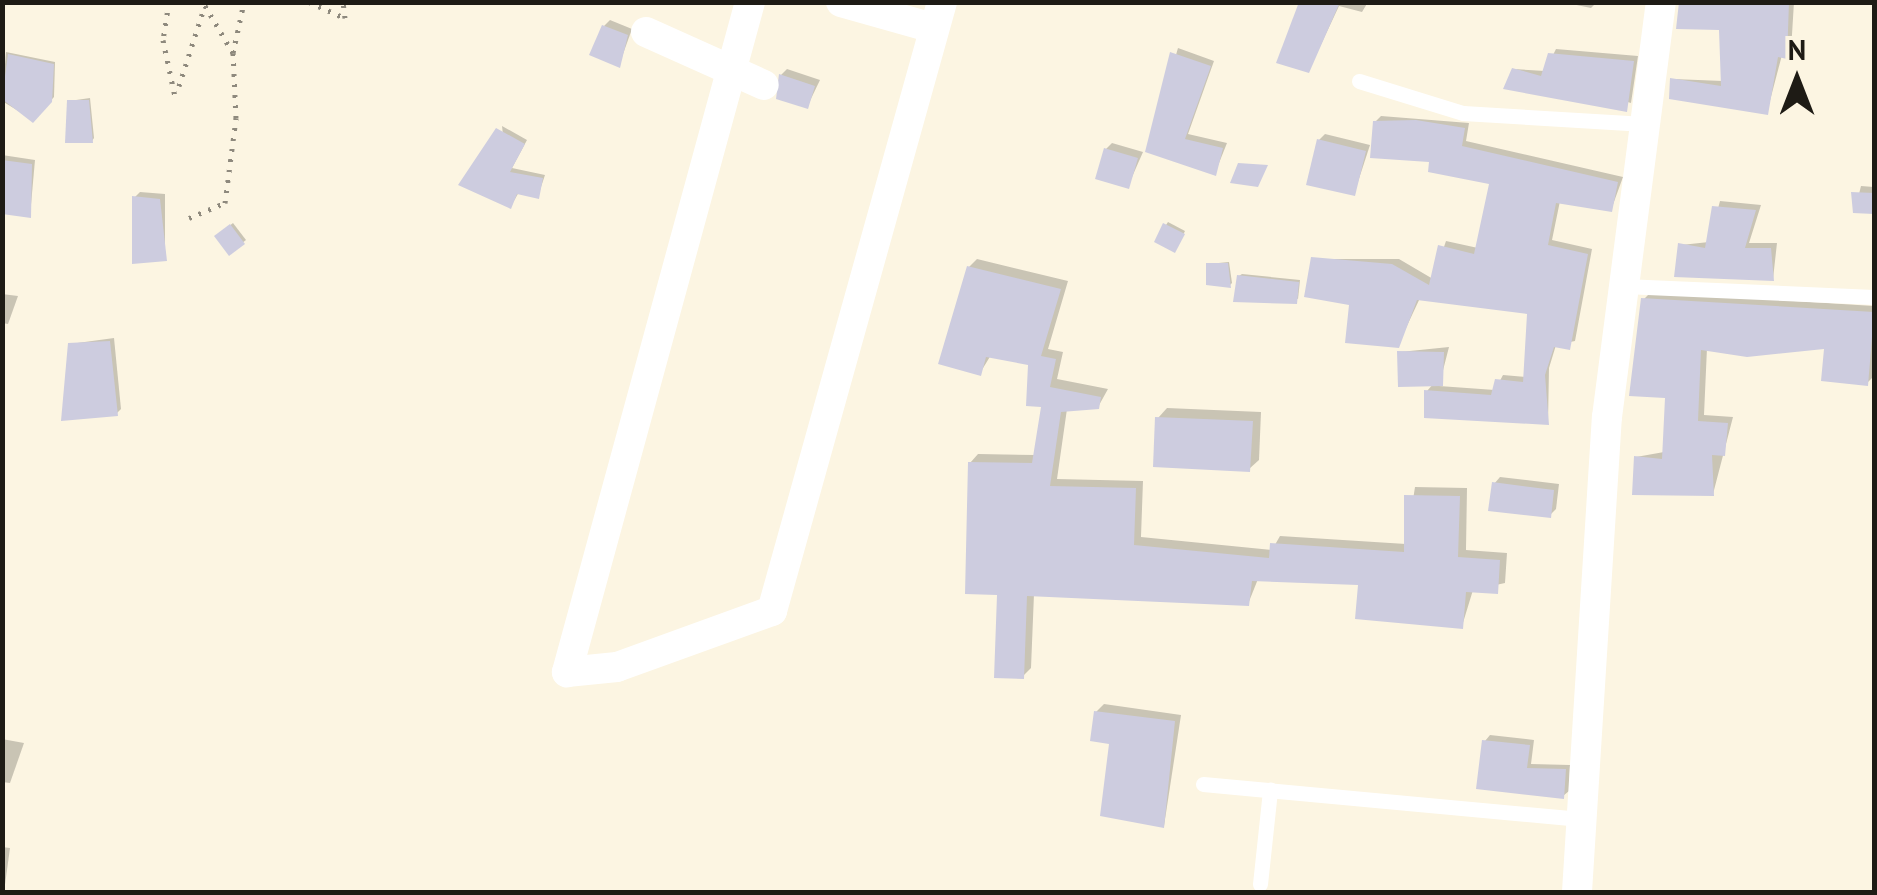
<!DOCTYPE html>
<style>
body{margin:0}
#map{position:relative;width:1877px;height:895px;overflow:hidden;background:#fcf5e2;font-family:"PT Sans",sans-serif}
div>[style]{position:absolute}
.shadow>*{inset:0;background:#0003}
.building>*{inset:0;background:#cdccdf}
.path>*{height:5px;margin-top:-2.5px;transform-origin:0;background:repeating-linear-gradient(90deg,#8e897d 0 2.5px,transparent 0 10.5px)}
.service>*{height:15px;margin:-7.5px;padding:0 7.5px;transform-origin:7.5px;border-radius:7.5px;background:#fff}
.minor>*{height:30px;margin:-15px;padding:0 15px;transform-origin:15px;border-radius:15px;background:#fff}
span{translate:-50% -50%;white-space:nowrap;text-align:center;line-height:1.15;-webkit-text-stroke:8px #fcf5e2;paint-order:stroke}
.frame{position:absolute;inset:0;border:5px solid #1e1b15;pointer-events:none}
.north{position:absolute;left:1747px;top:30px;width:100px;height:100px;-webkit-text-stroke:8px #fcf5e2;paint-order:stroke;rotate:0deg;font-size:28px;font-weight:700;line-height:40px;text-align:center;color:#1e1b15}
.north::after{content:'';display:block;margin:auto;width:35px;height:45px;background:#1e1b15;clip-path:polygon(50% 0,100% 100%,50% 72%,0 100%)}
</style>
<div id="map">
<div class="shadow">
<i style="clip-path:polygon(1316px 2px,1368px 2px,1362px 12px,1339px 6px,1309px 70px)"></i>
<i style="clip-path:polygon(1562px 2px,1597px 2px,1591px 8px)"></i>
<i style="clip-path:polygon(1681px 2px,1794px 2px,1791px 51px,1782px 55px,1767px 112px,1673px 79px,1723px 81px,1722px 28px)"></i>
<i style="clip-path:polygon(610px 20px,632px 29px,619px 65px,604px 26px)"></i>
<i style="clip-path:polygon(1178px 48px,1214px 61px,1188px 134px,1227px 143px,1215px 173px,1148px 151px)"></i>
<i style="clip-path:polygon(1556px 49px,1638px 56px,1631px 103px,1514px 69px,1545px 71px)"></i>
<i style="clip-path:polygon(6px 52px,55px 62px,54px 97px,33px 120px,2px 101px)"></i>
<i style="clip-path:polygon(787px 69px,820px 80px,807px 107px,781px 75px)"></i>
<i style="clip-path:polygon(90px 98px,94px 138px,92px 141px,69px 101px)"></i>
<i style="clip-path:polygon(1381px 116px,1469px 123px,1466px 141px,1623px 177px,1611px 210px,1560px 201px,1552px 240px,1592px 249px,1575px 341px,1556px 345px,1549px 368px,1548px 423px,1427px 391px,1434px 383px,1400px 352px,1449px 347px,1439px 386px,1495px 390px,1503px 375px,1526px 377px,1530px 312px,1420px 298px,1398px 345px,1314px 259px,1399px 259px,1433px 279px,1446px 241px,1478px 248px,1492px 182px,1432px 159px,1375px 122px)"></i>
<i style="clip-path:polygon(502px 126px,527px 140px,512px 168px,545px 175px,538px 196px,519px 192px,511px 206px)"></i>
<i style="clip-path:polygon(1325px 134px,1370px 145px,1354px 194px,1319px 140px)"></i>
<i style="clip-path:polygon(1112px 143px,1143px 152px,1128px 186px,1106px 149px)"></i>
<i style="clip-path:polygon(2px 155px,35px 160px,30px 216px,2px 213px)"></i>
<i style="clip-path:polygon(1861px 186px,1874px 187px,1874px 211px,1855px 210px)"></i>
<i style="clip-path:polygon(140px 192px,165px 194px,165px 258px,135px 197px)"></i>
<i style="clip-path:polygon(1720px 201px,1761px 205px,1749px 243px,1777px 243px,1773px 279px,1681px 245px,1709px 242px)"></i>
<i style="clip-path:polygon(1168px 222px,1185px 231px,1177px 247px,1166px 225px)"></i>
<i style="clip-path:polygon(233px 223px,246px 240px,229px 253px,217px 236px)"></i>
<i style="clip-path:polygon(977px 259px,1068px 281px,1048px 349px,1063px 352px,1057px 379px,1108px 389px,1098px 407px,1067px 409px,1057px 479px,1143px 481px,1141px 537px,1272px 550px,1280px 536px,1406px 544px,1415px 487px,1467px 488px,1466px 550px,1507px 553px,1505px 583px,1473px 590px,1462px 626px,1361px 583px,1258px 579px,1248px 604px,1034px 594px,1031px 668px,1023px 676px,970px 463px,978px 454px,1036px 455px,1044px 404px,1030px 363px,991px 355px,980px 373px,969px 267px)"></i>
<i style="clip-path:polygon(1229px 262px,1232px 283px,1230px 285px,1208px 264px)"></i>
<i style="clip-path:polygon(1242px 274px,1300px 280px,1298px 299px,1239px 276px)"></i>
<i style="clip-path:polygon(1651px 292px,1874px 306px,1874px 376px,1867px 383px,1827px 347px,1707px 348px,1704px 415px,1733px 417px,1713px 494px,1636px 457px,1664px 452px,1667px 395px,1644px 299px)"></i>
<i style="clip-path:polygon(2px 294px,18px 296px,8px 324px,2px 323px)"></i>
<i style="clip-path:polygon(114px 338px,121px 409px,117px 413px,70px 344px)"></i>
<i style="clip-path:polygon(1167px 408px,1261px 412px,1259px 460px,1249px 469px,1158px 418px)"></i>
<i style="clip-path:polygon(1500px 477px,1559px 484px,1556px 509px,1550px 515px,1494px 484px)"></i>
<i style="clip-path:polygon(1104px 704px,1181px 715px,1164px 826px,1096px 712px)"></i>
<i style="clip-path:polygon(1490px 735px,1534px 740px,1531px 764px,1570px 765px,1569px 791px,1563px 796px,1485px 741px)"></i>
<i style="clip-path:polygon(2px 739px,24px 743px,10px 783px,2px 782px)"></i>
<i style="clip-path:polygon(2px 847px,10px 848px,4px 892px,2px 892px)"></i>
</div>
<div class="building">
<i style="clip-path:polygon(1299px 2px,1340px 2px,1309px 73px,1276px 63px)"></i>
<i style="clip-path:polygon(1679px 2px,1789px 2px,1787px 59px,1778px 57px,1768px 115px,1669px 99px,1670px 78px,1721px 86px,1719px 30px,1676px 29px)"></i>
<i style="clip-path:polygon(602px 25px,628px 35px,620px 68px,589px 55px)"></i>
<i style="clip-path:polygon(1170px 52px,1211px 66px,1185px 139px,1223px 148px,1216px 176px,1145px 152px)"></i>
<i style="clip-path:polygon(1548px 53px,1634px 61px,1627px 112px,1503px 89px,1512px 68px,1541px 76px)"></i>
<i style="clip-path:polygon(8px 54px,54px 64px,52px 102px,33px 123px,2px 99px)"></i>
<i style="clip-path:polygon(779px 74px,815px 86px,808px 109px,776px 99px)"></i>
<i style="clip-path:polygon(67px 100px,89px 100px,93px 143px,65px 143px)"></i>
<i style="clip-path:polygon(1416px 120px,1465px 128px,1462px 146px,1618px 182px,1612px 212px,1556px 203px,1548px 245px,1588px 254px,1570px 350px,1554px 347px,1545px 375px,1549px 425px,1424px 418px,1424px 390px,1491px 395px,1495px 379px,1523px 382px,1527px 314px,1417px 300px,1399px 348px,1345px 343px,1349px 305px,1304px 297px,1311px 257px,1392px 264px,1429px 285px,1438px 245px,1474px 254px,1489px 184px,1428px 172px,1429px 162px,1370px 158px,1373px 121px)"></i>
<i style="clip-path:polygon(496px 128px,525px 144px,510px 172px,543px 178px,539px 199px,517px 194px,511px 209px,458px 185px)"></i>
<i style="clip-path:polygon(1317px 139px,1366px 151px,1355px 196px,1306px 185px)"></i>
<i style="clip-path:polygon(1104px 148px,1138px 158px,1129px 189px,1095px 179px)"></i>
<i style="clip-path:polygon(2px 160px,32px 164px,31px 218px,2px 214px)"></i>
<i style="clip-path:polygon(1238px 163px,1268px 165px,1258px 187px,1230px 183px)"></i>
<i style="clip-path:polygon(1851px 192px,1874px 193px,1874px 214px,1853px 213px)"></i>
<i style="clip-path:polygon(132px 196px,160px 199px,167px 261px,132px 264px)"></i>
<i style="clip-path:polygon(1712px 206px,1756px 210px,1745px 248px,1771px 248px,1774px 281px,1674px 277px,1678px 243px,1705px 248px)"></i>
<i style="clip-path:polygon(1163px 223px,1185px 234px,1175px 253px,1154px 242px)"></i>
<i style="clip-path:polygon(230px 224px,245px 244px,229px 256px,214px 236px)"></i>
<i style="clip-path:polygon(1206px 263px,1228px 263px,1231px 288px,1206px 285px)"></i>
<i style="clip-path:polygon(967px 266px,1061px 289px,1041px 356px,1056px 359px,1050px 387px,1101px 397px,1099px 409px,1061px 412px,1050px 486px,1136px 488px,1134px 545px,1269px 558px,1270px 543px,1404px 552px,1404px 495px,1460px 496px,1458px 557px,1500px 560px,1498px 594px,1466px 592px,1463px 629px,1355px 619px,1358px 585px,1252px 581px,1249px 606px,1027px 596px,1024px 679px,994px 678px,997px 595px,965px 594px,968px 462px,1032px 463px,1041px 407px,1026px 406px,1028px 365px,986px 357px,981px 376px,938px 364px)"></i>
<i style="clip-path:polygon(1237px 275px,1299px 282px,1297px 304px,1233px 302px)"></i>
<i style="clip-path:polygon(1641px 298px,1874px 312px,1868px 386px,1821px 381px,1824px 349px,1747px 357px,1701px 350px,1698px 421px,1728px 423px,1725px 456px,1712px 455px,1714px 496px,1632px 495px,1634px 456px,1662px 459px,1665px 398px,1629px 396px)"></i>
<i style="clip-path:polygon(110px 341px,118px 416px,61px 421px,68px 343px)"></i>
<i style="clip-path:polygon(1397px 351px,1444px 352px,1443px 386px,1398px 387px)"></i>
<i style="clip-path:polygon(1155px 417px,1253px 421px,1250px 472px,1153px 467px)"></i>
<i style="clip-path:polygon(1492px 482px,1554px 490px,1551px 518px,1488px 511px)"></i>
<i style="clip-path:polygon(1094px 711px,1175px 721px,1164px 828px,1100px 816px,1109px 744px,1090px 741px)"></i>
<i style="clip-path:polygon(1482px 740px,1530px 745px,1527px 768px,1566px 769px,1564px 799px,1476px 789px)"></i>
</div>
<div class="path">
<i style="left:169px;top:2px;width:38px;rotate:99deg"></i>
<i style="left:163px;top:40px;width:62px;rotate:78deg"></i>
<i style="left:309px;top:2px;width:39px;rotate:24deg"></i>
<i style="left:345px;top:18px;width:16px;rotate:-97deg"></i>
<i style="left:233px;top:53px;width:52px;rotate:-77.8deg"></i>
<i style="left:179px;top:86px;width:82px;rotate:-72.2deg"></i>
<i style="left:189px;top:218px;width:39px;rotate:-23deg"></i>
<i style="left:225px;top:203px;width:86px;rotate:-82.6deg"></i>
<i style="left:236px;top:118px;width:65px;rotate:-92.6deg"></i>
<i style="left:233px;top:53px;width:59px;rotate:-120.5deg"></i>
</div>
<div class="service">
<i style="left:1359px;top:81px;width:109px;rotate:17.1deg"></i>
<i style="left:1463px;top:113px;width:182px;rotate:3.5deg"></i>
<i style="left:1624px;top:286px;width:250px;rotate:2.5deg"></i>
<i style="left:1203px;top:784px;width:382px;rotate:5.3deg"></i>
<i style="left:1260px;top:884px;width:95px;rotate:-83.9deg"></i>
</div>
<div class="minor">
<i style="left:750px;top:2px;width:695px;rotate:105.28deg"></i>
<i style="left:567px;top:672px;width:50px;rotate:-5.7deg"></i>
<i style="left:617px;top:667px;width:165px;rotate:-19.9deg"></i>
<i style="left:772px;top:611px;width:632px;rotate:-74.4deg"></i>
<i style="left:841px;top:2px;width:96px;rotate:15.8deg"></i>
<i style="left:646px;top:32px;width:129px;rotate:24.2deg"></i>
<i style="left:1577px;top:892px;width:476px;rotate:-86.4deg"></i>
<i style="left:1607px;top:417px;width:418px;rotate:-82.6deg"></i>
</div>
<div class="frame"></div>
<div class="north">N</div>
</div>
